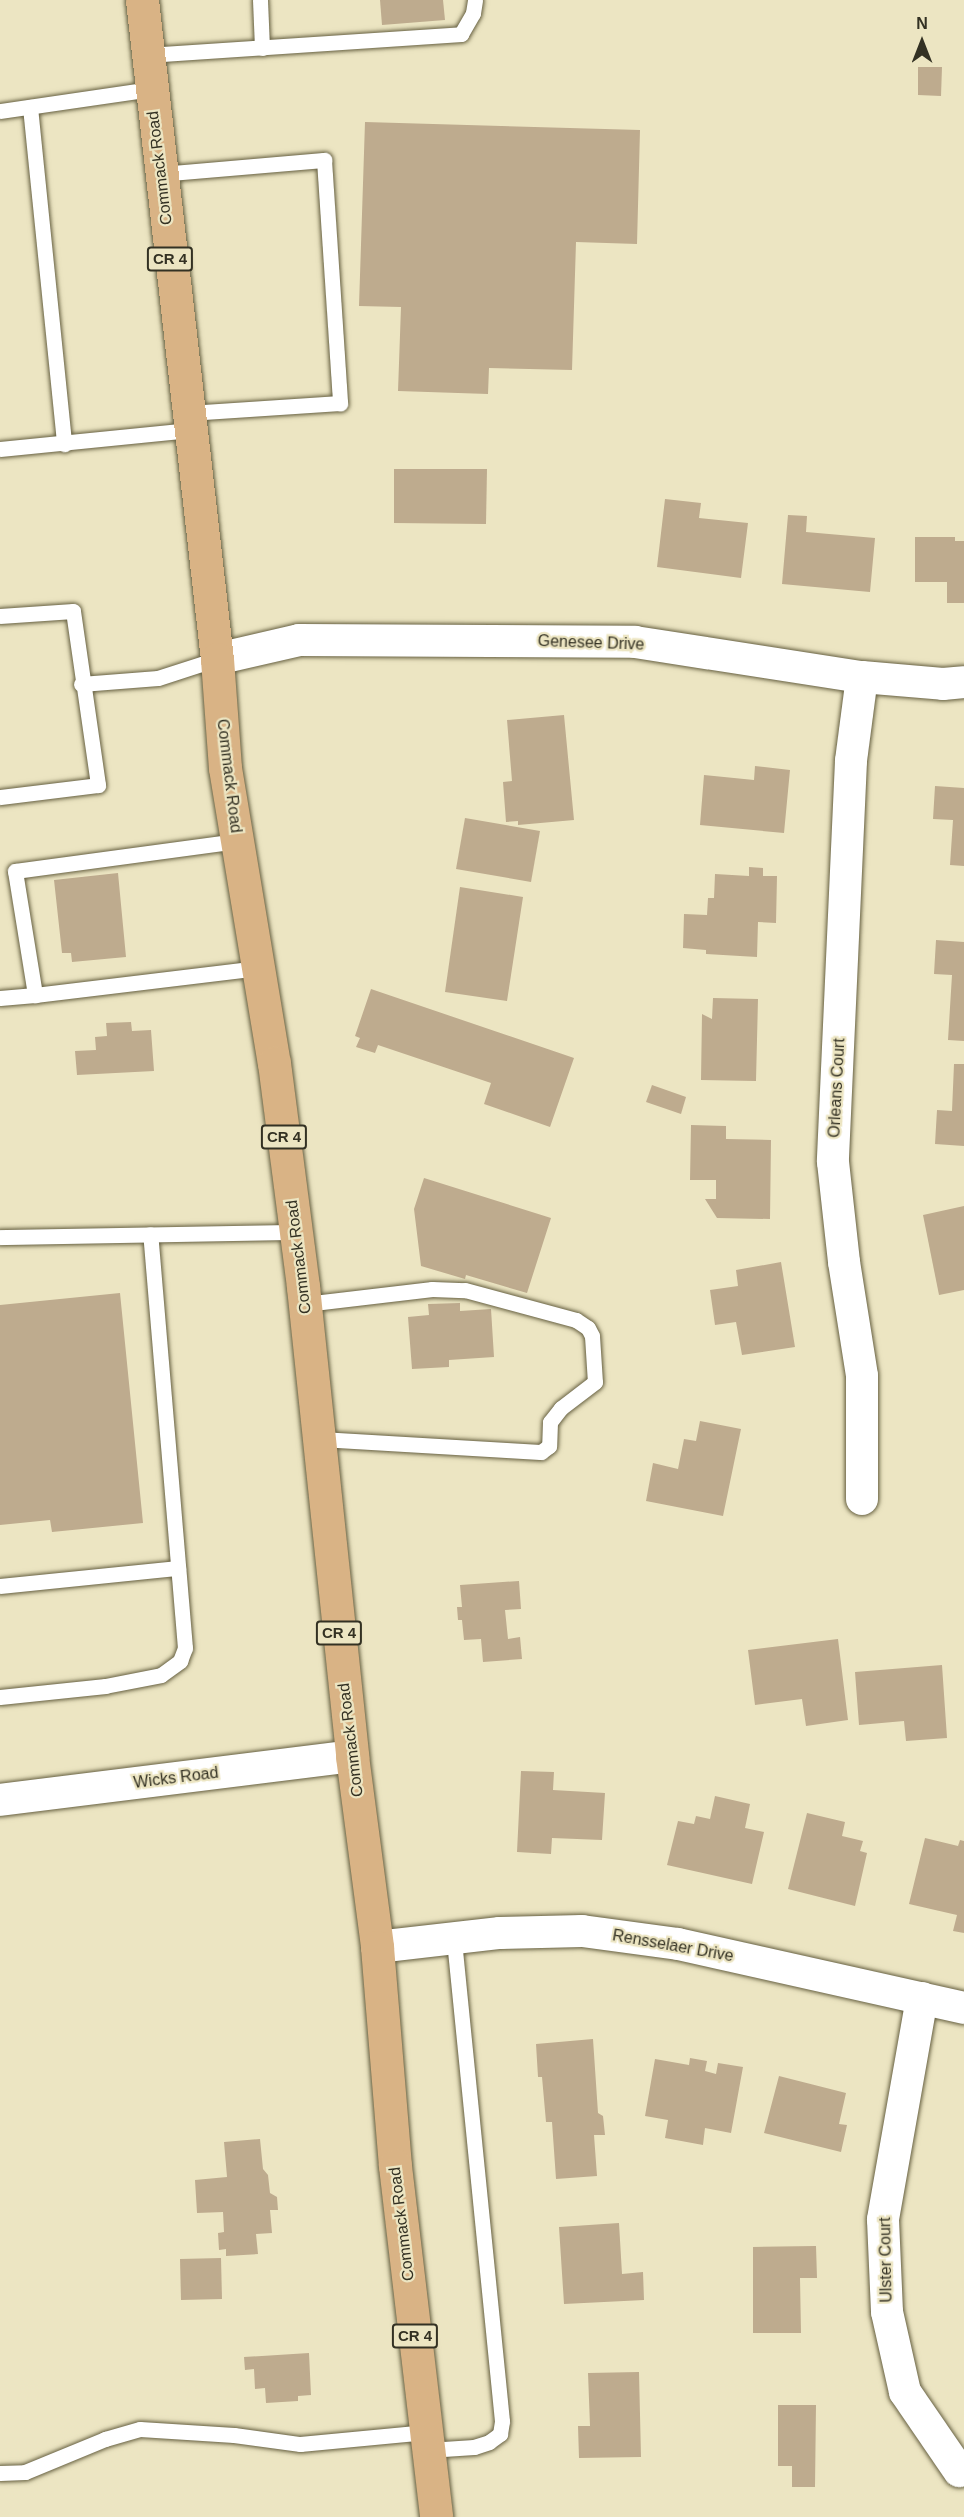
<!DOCTYPE html>
<style>
body{margin:0}
#map{position:relative;width:964px;height:2517px;overflow:hidden;background:#ece5c2;font-family:Arial,sans-serif}
div>[style]{position:absolute}
.building>*{inset:0;background:#beab8e}
.roads{filter:drop-shadow(0 0 2px #666041) drop-shadow(0 0 2px #666041)}
.service>*{height:15px;margin:-7.5px;padding:0 7.5px;transform-origin:7.5px;border-radius:7.5px;background:#fff}
.minor>*{height:32px;margin:-16px;padding:0 16px;transform-origin:16px;border-radius:16px;background:#fff}
.primary>*{height:33px;margin:-16.5px;padding:0 16.5px;transform-origin:16.5px;border-radius:16.5px;background:#d9b385}
span{translate:-50% -50%;white-space:nowrap;text-align:center;line-height:1.15;-webkit-text-stroke:4.5px #ece5c2;paint-order:stroke}
.shield-label span{padding:2px 4px;background:#ece5c2;border:2px solid;border-radius:4px;-webkit-text-stroke-width:0}
.shield-label{font-size:15px;color:#333123;font-weight:700}
.street-label{font-size:16px;color:#333123}
.north{position:absolute;left:892px;top:12px;width:60px;height:60px;-webkit-text-stroke:4px #ece5c2;paint-order:stroke;rotate:0deg;font-size:16px;font-weight:700;line-height:24px;text-align:center;color:#333123}
.north::after{content:'';display:block;margin:auto;width:21px;height:27px;background:#333123;clip-path:polygon(50% 0,100% 100%,50% 72%,0 100%)}
</style>
<div id="map">
<div class="building">
<i style="clip-path:polygon(380px 0,443px 0,445px 20px,382px 25px)"></i>
<i style="clip-path:polygon(918px 67px,942px 67px,941px 96px,918px 95px)"></i>
<i style="clip-path:polygon(365px 122px,640px 130px,637px 244px,576px 242px,572px 370px,489px 368px,488px 394px,398px 391px,401px 307px,359px 306px)"></i>
<i style="clip-path:polygon(394px 469px,487px 469px,486px 524px,394px 523px)"></i>
<i style="clip-path:polygon(665px 499px,701px 503px,699px 518px,748px 523px,741px 578px,657px 567px)"></i>
<i style="clip-path:polygon(788px 515px,807px 516px,806px 532px,875px 538px,870px 592px,782px 584px)"></i>
<i style="clip-path:polygon(915px 537px,955px 537px,955px 541px,964px 541px,964px 603px,947px 603px,947px 582px,915px 582px)"></i>
<i style="clip-path:polygon(564px 715px,574px 820px,518px 825px,518px 821px,506px 822px,503px 782px,512px 781px,507px 720px)"></i>
<i style="clip-path:polygon(755px 766px,790px 770px,784px 833px,700px 825px,704px 775px,754px 780px)"></i>
<i style="clip-path:polygon(935px 786px,964px 788px,964px 866px,950px 865px,953px 820px,933px 819px)"></i>
<i style="clip-path:polygon(465px 818px,540px 831px,531px 882px,456px 869px)"></i>
<i style="clip-path:polygon(749px 867px,763px 868px,763px 876px,777px 876px,776px 923px,758px 922px,757px 957px,706px 954px,706px 950px,683px 948px,684px 914px,707px 915px,708px 898px,714px 898px,715px 874px,749px 876px)"></i>
<i style="clip-path:polygon(118px 873px,126px 957px,72px 962px,71px 953px,62px 953px,54px 880px)"></i>
<i style="clip-path:polygon(460px 887px,523px 897px,507px 1001px,445px 992px)"></i>
<i style="clip-path:polygon(936px 940px,964px 942px,964px 1041px,948px 1040px,952px 975px,934px 974px)"></i>
<i style="clip-path:polygon(371px 989px,574px 1058px,550px 1127px,484px 1104px,491px 1083px,378px 1045px,375px 1053px,356px 1047px,360px 1038px,355px 1036px)"></i>
<i style="clip-path:polygon(713px 998px,758px 999px,756px 1081px,701px 1080px,702px 1014px,712px 1019px)"></i>
<i style="clip-path:polygon(131px 1022px,132px 1031px,151px 1030px,154px 1071px,77px 1075px,75px 1051px,96px 1050px,95px 1037px,107px 1036px,106px 1023px)"></i>
<i style="clip-path:polygon(954px 1064px,964px 1064px,964px 1146px,935px 1144px,937px 1110px,952px 1111px)"></i>
<i style="clip-path:polygon(652px 1085px,686px 1097px,681px 1114px,646px 1102px)"></i>
<i style="clip-path:polygon(691px 1125px,726px 1126px,726px 1139px,771px 1140px,770px 1219px,717px 1218px,705px 1199px,716px 1199px,716px 1180px,690px 1180px)"></i>
<i style="clip-path:polygon(424px 1178px,551px 1218px,527px 1293px,466px 1275px,465px 1279px,421px 1266px,414px 1209px)"></i>
<i style="clip-path:polygon(964px 1206px,964px 1290px,939px 1295px,923px 1215px)"></i>
<i style="clip-path:polygon(781px 1262px,795px 1347px,742px 1355px,736px 1322px,715px 1325px,710px 1290px,738px 1286px,736px 1270px)"></i>
<i style="clip-path:polygon(120px 1293px,143px 1523px,52px 1532px,50px 1520px,0 1525px,0 1305px)"></i>
<i style="clip-path:polygon(460px 1303px,460px 1311px,491px 1309px,494px 1357px,449px 1360px,449px 1367px,412px 1369px,408px 1317px,429px 1315px,428px 1304px)"></i>
<i style="clip-path:polygon(700px 1421px,741px 1429px,723px 1516px,646px 1501px,653px 1463px,678px 1469px,684px 1439px,696px 1441px)"></i>
<i style="clip-path:polygon(519px 1581px,521px 1609px,505px 1610px,508px 1639px,520px 1637px,522px 1659px,483px 1662px,481px 1639px,464px 1640px,462px 1620px,458px 1620px,457px 1607px,462px 1607px,460px 1585px)"></i>
<i style="clip-path:polygon(838px 1639px,848px 1720px,806px 1726px,802px 1699px,755px 1705px,748px 1650px)"></i>
<i style="clip-path:polygon(942px 1665px,947px 1738px,906px 1741px,904px 1721px,859px 1725px,855px 1672px)"></i>
<i style="clip-path:polygon(521px 1771px,554px 1772px,553px 1790px,605px 1793px,602px 1840px,552px 1838px,551px 1854px,517px 1852px)"></i>
<i style="clip-path:polygon(715px 1796px,750px 1804px,745px 1828px,764px 1832px,752px 1884px,667px 1865px,678px 1821px,694px 1824px,696px 1816px,710px 1819px)"></i>
<i style="clip-path:polygon(807px 1813px,845px 1822px,842px 1836px,863px 1841px,860px 1851px,867px 1853px,855px 1906px,788px 1889px)"></i>
<i style="clip-path:polygon(925px 1838px,958px 1846px,960px 1840px,964px 1841px,964px 1933px,953px 1931px,957px 1915px,909px 1904px)"></i>
<i style="clip-path:polygon(593px 2039px,598px 2113px,603px 2116px,605px 2135px,594px 2135px,597px 2176px,556px 2179px,552px 2122px,546px 2122px,542px 2077px,538px 2077px,536px 2044px)"></i>
<i style="clip-path:polygon(690px 2058px,707px 2061px,705px 2071px,716px 2074px,718px 2063px,743px 2067px,731px 2133px,705px 2128px,703px 2145px,665px 2138px,668px 2120px,645px 2116px,655px 2059px,689px 2065px)"></i>
<i style="clip-path:polygon(779px 2076px,846px 2093px,839px 2124px,847px 2125px,841px 2152px,764px 2133px)"></i>
<i style="clip-path:polygon(260px 2139px,263px 2169px,268px 2175px,270px 2193px,277px 2197px,278px 2210px,270px 2210px,272px 2233px,256px 2234px,258px 2254px,226px 2256px,226px 2249px,219px 2250px,218px 2233px,224px 2232px,223px 2212px,197px 2213px,195px 2180px,227px 2177px,224px 2142px)"></i>
<i style="clip-path:polygon(619px 2223px,622px 2274px,643px 2272px,644px 2300px,564px 2304px,559px 2227px)"></i>
<i style="clip-path:polygon(816px 2246px,817px 2278px,800px 2278px,801px 2333px,753px 2333px,753px 2247px)"></i>
<i style="clip-path:polygon(221px 2258px,222px 2299px,181px 2300px,180px 2259px)"></i>
<i style="clip-path:polygon(309px 2353px,311px 2395px,298px 2396px,298px 2401px,266px 2403px,265px 2388px,255px 2389px,254px 2369px,245px 2370px,244px 2357px)"></i>
<i style="clip-path:polygon(639px 2372px,641px 2457px,579px 2458px,578px 2426px,590px 2426px,588px 2373px)"></i>
<i style="clip-path:polygon(778px 2405px,816px 2405px,815px 2487px,792px 2487px,792px 2466px,778px 2466px)"></i>
</div>
<div class="roads">
<div class="service">
<i style="left:260px;top:0;width:48px;rotate:87.6deg"></i>
<i style="left:147px;top:55px;width:315px;rotate:-3.8deg"></i>
<i style="left:461px;top:34px;width:24px;rotate:-60deg"></i>
<i style="left:473px;top:13px;width:13px;rotate:-81deg"></i>
<i style="left:30px;top:107px;width:339px;rotate:84.2deg"></i>
<i style="left:0;top:111px;width:152px;rotate:-8.3deg"></i>
<i style="left:160px;top:174px;width:165px;rotate:-4.9deg"></i>
<i style="left:324px;top:160px;width:244px;rotate:86.2deg"></i>
<i style="left:340px;top:403px;width:152px;rotate:176.2deg"></i>
<i style="left:0;top:449px;width:191px;rotate:-5.7deg"></i>
<i style="left:0;top:616px;width:73px;rotate:-3.9deg"></i>
<i style="left:73px;top:611px;width:176px;rotate:81.8deg"></i>
<i style="left:98px;top:785px;width:99px;rotate:173deg"></i>
<i style="left:81px;top:684px;width:77px;rotate:-4.5deg"></i>
<i style="left:158px;top:678px;width:62px;rotate:-17.9deg"></i>
<i style="left:237px;top:841px;width:224px;rotate:172.3deg"></i>
<i style="left:15px;top:871px;width:126px;rotate:80.8deg"></i>
<i style="left:35px;top:995px;width:225px;rotate:-6.9deg"></i>
<i style="left:0;top:998px;width:35px;rotate:-5deg"></i>
<i style="left:0;top:1237px;width:296px;rotate:-1deg"></i>
<i style="left:305px;top:1304px;width:128px;rotate:-6.7deg"></i>
<i style="left:432px;top:1289px;width:33px;rotate:2deg"></i>
<i style="left:465px;top:1290px;width:115px;rotate:15.1deg"></i>
<i style="left:576px;top:1320px;width:14px;rotate:34deg"></i>
<i style="left:588px;top:1328px;width:9px;rotate:63deg"></i>
<i style="left:592px;top:1336px;width:46px;rotate:86.3deg"></i>
<i style="left:595px;top:1382px;width:43px;rotate:142.6deg"></i>
<i style="left:561px;top:1408px;width:18px;rotate:128deg"></i>
<i style="left:550px;top:1422px;width:24px;rotate:92deg"></i>
<i style="left:549px;top:1446px;width:10px;rotate:143deg"></i>
<i style="left:541px;top:1452px;width:222px;rotate:-176.6deg"></i>
<i style="left:0;top:1586px;width:179px;rotate:-5.8deg"></i>
<i style="left:0;top:1697px;width:106px;rotate:-6deg"></i>
<i style="left:105px;top:1686px;width:57px;rotate:-11.1deg"></i>
<i style="left:161px;top:1675px;width:24px;rotate:-36deg"></i>
<i style="left:180px;top:1661px;width:14px;rotate:-69deg"></i>
<i style="left:185px;top:1648px;width:415px;rotate:-94.8deg"></i>
<i style="left:428px;top:2450px;width:46px;rotate:-3.7deg"></i>
<i style="left:474px;top:2447px;width:16px;rotate:-18deg"></i>
<i style="left:489px;top:2442px;width:14px;rotate:-36deg"></i>
<i style="left:500px;top:2434px;width:13px;rotate:-81deg"></i>
<i style="left:502px;top:2421px;width:485px;rotate:-95.7deg"></i>
<i style="left:0;top:2473px;width:25px;rotate:-2deg"></i>
<i style="left:25px;top:2472px;width:87px;rotate:-22.4deg"></i>
<i style="left:105px;top:2439px;width:36px;rotate:-16deg"></i>
<i style="left:140px;top:2429px;width:94px;rotate:3.7deg"></i>
<i style="left:234px;top:2435px;width:67px;rotate:7.8deg"></i>
<i style="left:300px;top:2444px;width:127px;rotate:-5.4deg"></i>
</div>
<div class="minor">
<i style="left:217px;top:659px;width:84px;rotate:-13deg"></i>
<i style="left:299px;top:640px;width:336px;rotate:0.3deg"></i>
<i style="left:635px;top:642px;width:230px;rotate:8.8deg"></i>
<i style="left:862px;top:677px;width:81px;rotate:4.9deg"></i>
<i style="left:943px;top:684px;width:21px;rotate:-5deg"></i>
<i style="left:862px;top:677px;width:85px;rotate:97.5deg"></i>
<i style="left:851px;top:761px;width:401px;rotate:92.6deg"></i>
<i style="left:833px;top:1162px;width:101px;rotate:83.7deg"></i>
<i style="left:844px;top:1262px;width:115px;rotate:81deg"></i>
<i style="left:862px;top:1376px;width:123px;rotate:90deg"></i>
<i style="left:0;top:1800px;width:355px;rotate:-7.1deg"></i>
<i style="left:377px;top:1947px;width:124px;rotate:-6.5deg"></i>
<i style="left:500px;top:1933px;width:82px;rotate:-1.4deg"></i>
<i style="left:582px;top:1931px;width:97px;rotate:7.7deg"></i>
<i style="left:678px;top:1944px;width:293px;rotate:12.6deg"></i>
<i style="left:922px;top:1998px;width:225px;rotate:100deg"></i>
<i style="left:883px;top:2220px;width:92px;rotate:87.5deg"></i>
<i style="left:887px;top:2312px;width:82px;rotate:77.3deg"></i>
<i style="left:905px;top:2392px;width:96px;rotate:55.6deg"></i>
</div>
<div class="primary">
<i style="left:142px;top:0;width:663px;rotate:83.51deg"></i>
<i style="left:217px;top:659px;width:109px;rotate:85.8deg"></i>
<i style="left:225px;top:768px;width:299px;rotate:80.6deg"></i>
<i style="left:274px;top:1063px;width:226px;rotate:82.6deg"></i>
<i style="left:303px;top:1287px;width:472px;rotate:84deg"></i>
<i style="left:352px;top:1756px;width:193px;rotate:82.5deg"></i>
<i style="left:377px;top:1947px;width:220px;rotate:85.3deg"></i>
<i style="left:395px;top:2166px;width:353px;rotate:83.3deg"></i>
</div>
</div>
<div class="shield-label">
<span style="left:170px;top:259px">CR 4</span>
<span style="left:284px;top:1137px">CR 4</span>
<span style="left:339px;top:1633px">CR 4</span>
<span style="left:415px;top:2336px">CR 4</span>
</div>
<div class="street-label">
<span style="left:160px;top:168px;rotate:-97deg">Commack Road</span>
<span style="left:591px;top:643px;rotate:2deg">Genesee Drive</span>
<span style="left:229px;top:776px;rotate:83deg">Commack Road</span>
<span style="left:837px;top:1088px;rotate:-87deg">Orleans Court</span>
<span style="left:299px;top:1257px;rotate:-97deg">Commack Road</span>
<span style="left:351px;top:1740px;rotate:-97deg">Commack Road</span>
<span style="left:176px;top:1778px;rotate:-7deg">Wicks Road</span>
<span style="left:673px;top:1946px;rotate:10deg">Rensselaer Drive</span>
<span style="left:402px;top:2224px;rotate:-97deg">Commack Road</span>
<span style="left:886px;top:2260px;rotate:-91deg">Ulster Court</span>
</div>
<div class="north">N</div>
</div>
